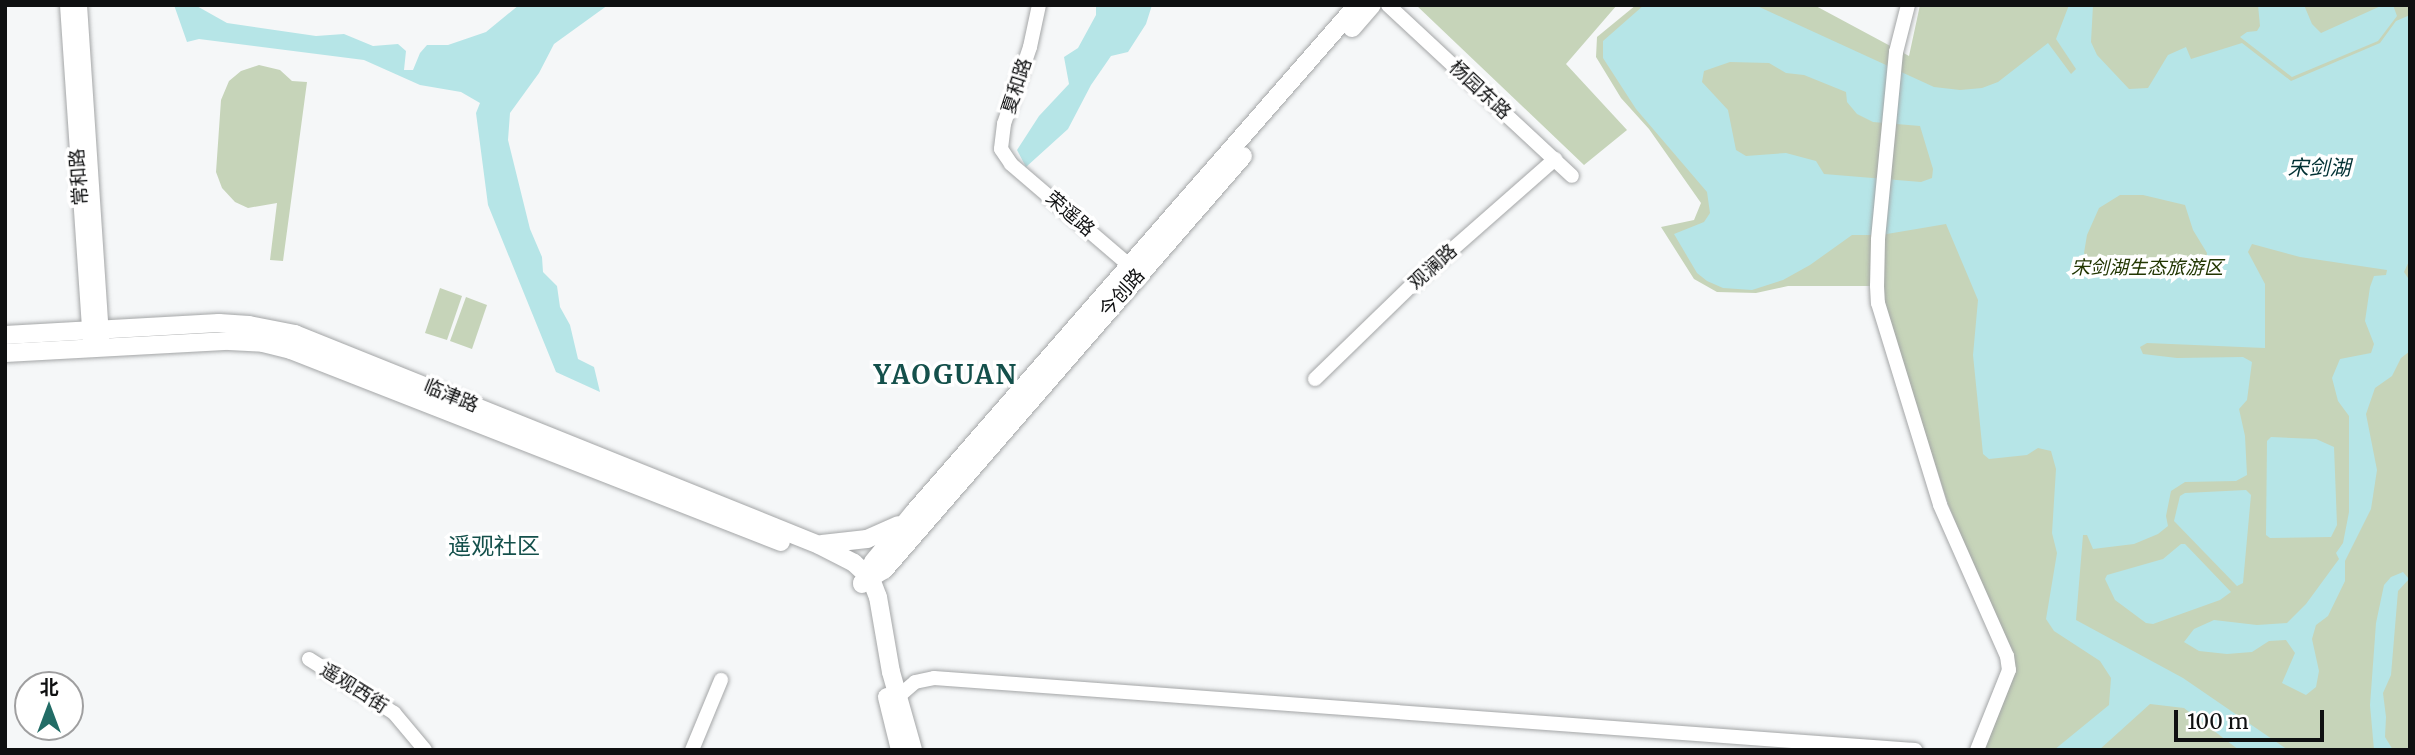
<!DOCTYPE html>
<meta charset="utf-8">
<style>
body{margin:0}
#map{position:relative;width:2415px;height:755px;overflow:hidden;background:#f5f7f8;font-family:Merriweather,"Noto Sans SC",serif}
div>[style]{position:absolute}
.green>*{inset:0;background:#c6d4b9}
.water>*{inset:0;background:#b6e5e7}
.roads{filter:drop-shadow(0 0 2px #a4a6a7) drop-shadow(0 0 2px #a4a6a7)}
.minor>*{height:14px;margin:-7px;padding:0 7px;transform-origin:7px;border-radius:7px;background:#fff}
.major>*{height:18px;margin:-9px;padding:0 9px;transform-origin:9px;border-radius:9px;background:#fff}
span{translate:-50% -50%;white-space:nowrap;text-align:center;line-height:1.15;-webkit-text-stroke:7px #fff;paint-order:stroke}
.street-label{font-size:19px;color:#0f1011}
.park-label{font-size:19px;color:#223602;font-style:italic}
.water-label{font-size:21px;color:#013033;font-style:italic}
.quarter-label{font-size:23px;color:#14504b}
.district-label{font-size:26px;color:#14504b;font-weight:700;letter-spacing:2px}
.frame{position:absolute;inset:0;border:7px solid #0f1011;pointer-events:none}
.north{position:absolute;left:14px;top:671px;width:70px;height:70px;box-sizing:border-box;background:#fff;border:2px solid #9f9fa0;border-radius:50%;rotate:0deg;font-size:19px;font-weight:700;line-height:28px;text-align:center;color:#0f1011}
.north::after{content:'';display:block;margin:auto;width:24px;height:32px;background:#226c66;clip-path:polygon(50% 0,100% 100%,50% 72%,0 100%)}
.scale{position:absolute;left:2174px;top:710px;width:150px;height:32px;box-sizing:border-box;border:4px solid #0f1011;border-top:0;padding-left:9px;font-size:21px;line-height:24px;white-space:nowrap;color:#0f1011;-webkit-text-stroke:5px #fff;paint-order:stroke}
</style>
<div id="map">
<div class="green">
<i style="clip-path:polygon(1416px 5px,1617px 5px,1566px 64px,1627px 130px,1584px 165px)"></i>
<i style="clip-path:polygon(1636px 5px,1814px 5px,1909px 56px,1920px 5px,2410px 5px,2410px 750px,1984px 750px,2016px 670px,1948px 504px,1877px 286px,1788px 286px,1756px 293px,1717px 292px,1694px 279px,1661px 227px,1694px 220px,1701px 203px,1649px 129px,1621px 98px,1596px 57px,1597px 37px)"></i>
<i style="clip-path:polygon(259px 65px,280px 70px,292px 81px,307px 82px,283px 261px,270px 260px,277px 203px,248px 208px,235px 202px,222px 188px,216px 172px,221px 100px,229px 81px,241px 71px)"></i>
<i style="clip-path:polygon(440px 288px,462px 296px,447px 340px,425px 333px)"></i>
<i style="clip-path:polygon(466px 297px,487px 305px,472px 349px,450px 341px)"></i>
</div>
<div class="water">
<i style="clip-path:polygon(174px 5px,195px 5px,227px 23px,316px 36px,344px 34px,373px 46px,398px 44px,406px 51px,404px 70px,413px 70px,420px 53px,427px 45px,448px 45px,486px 32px,519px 5px,608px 5px,554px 44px,539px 73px,510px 113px,508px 140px,530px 229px,542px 257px,543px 272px,557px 286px,560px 307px,570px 325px,578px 359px,594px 367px,600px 392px,556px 372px,488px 205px,476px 113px,480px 103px,461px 92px,420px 85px,364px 60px,199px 39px,187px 42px)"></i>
<i style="clip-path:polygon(1096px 5px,1152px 5px,1146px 24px,1128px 52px,1111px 56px,1091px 85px,1068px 129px,1026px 167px,1017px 150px,1039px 116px,1069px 84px,1064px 57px,1078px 48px,1096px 15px)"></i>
<i style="clip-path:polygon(evenodd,1644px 5px,1755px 5px,1934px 87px,1960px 90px,1982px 88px,1998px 82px,2048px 43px,2071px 74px,2076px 69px,2056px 39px,2069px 5px,2093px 5px,2091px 42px,2097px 55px,2129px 89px,2148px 88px,2168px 55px,2186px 47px,2191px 59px,2242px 43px,2291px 81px,2380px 43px,2396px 21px,2410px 15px,2410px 259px,2404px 272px,2410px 281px,2410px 351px,2401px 358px,2392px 376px,2375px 388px,2366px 414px,2377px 470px,2371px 509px,2345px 561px,2345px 581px,2328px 616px,2316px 625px,2312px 639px,2319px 671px,2316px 687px,2306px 695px,2282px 683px,2295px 653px,2286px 640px,2269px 641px,2252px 652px,2227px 654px,2199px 651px,2184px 642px,2194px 629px,2214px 620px,2257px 625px,2287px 623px,2306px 604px,2339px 559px,2336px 553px,2343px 543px,2349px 512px,2349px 416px,2338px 401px,2332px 378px,2340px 359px,2371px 353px,2374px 344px,2365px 321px,2370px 287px,2374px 276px,2386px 275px,2387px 270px,2300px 257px,2252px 244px,2248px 252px,2265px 284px,2265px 348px,2147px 343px,2140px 347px,2143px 354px,2177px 358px,2243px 357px,2252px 362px,2247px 400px,2239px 409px,2245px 436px,2247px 475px,2236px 481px,2185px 482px,2171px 491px,2166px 516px,2168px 526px,2158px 534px,2134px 544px,2093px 549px,2087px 535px,2083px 535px,2076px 620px,2183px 678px,2288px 750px,2239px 750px,2184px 708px,2150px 704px,2099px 750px,2054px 750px,2109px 705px,2111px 678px,2100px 661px,2054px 631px,2046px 619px,2057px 553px,2052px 533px,2056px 469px,2051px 451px,2038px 448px,2027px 455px,1989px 459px,1983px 454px,1973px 355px,1978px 300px,1946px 224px,1881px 235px,1852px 235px,1810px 265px,1783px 280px,1752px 290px,1723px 288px,1707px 281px,1697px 273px,1674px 234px,1704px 222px,1710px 213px,1707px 192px,1636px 109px,1603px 58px,1603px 41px,1644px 5px,1730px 62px,1769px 63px,1786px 73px,1804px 75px,1846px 92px,1847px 102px,1857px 114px,1873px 122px,1920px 126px,1933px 169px,1932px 178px,1921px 182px,1824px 174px,1816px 161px,1786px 153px,1746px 156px,1736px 150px,1728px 110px,1702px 82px,1704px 71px,1730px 62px,1644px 5px,2120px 195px,2143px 195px,2185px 205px,2193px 230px,2207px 253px,2204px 268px,2187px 276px,2095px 273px,2084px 253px,2087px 235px,2099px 208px,2120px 195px)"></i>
<i style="clip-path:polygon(2258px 5px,2304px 5px,2312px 24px,2321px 33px,2383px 5px,2393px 5px,2397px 16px,2378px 41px,2292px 77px,2240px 37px,2247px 32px,2257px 31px,2260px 26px)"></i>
<i style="clip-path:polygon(2271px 437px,2316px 439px,2334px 447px,2337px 525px,2331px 537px,2270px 538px,2266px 535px,2267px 441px)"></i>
<i style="clip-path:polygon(2246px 490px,2251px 495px,2243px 583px,2237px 586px,2174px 521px,2180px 496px,2185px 493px)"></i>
<i style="clip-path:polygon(2181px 544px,2185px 544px,2231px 592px,2220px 600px,2153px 624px,2146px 623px,2115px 600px,2105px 579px,2107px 575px,2163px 559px)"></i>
<i style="clip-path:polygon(2403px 572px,2409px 579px,2398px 591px,2391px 675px,2383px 693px,2386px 717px,2385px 737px,2393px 750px,2374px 750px,2370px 705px,2376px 623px,2384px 585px,2391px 577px)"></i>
</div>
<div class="roads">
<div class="minor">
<i style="left:67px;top:5px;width:335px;rotate:86.1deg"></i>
<i style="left:80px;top:5px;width:336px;rotate:86.2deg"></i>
<i style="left:1039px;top:5px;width:43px;rotate:102.1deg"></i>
<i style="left:1030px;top:47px;width:81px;rotate:108.7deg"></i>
<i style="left:1004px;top:124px;width:25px;rotate:97deg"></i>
<i style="left:1001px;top:149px;width:18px;rotate:56deg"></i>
<i style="left:1011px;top:164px;width:155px;rotate:40.6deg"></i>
<i style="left:1388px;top:5px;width:251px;rotate:42.9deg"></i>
<i style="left:1908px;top:5px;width:49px;rotate:104.3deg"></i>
<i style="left:1896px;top:52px;width:189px;rotate:95.5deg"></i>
<i style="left:1878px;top:240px;width:46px;rotate:91.2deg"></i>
<i style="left:1877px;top:286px;width:17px;rotate:87deg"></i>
<i style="left:1878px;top:303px;width:211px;rotate:72.9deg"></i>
<i style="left:1940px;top:505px;width:165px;rotate:66.1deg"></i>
<i style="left:2007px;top:656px;width:14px;rotate:82deg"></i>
<i style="left:2009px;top:670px;width:86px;rotate:111.8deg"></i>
<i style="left:1315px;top:379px;width:138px;rotate:-44.1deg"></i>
<i style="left:1414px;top:283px;width:188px;rotate:-41.3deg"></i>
<i style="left:309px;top:659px;width:101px;rotate:32.4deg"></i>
<i style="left:394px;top:713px;width:48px;rotate:50deg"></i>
<i style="left:899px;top:696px;width:21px;rotate:-41deg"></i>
<i style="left:915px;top:682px;width:19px;rotate:-12deg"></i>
<i style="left:934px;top:678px;width:984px;rotate:4.2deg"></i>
<i style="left:692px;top:750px;width:76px;rotate:-67.5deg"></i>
</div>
<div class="major">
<i style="left:1352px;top:28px;width:30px;rotate:-49deg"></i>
<i style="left:5px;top:335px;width:214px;rotate:-3.2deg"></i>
<i style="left:219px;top:323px;width:30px;rotate:4deg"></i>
<i style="left:249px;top:325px;width:47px;rotate:11.1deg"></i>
<i style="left:295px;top:334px;width:565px;rotate:21.93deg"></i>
<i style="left:819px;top:545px;width:39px;rotate:27deg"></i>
<i style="left:854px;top:563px;width:23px;rotate:43deg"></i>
<i style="left:871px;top:579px;width:19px;rotate:69deg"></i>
<i style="left:878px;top:597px;width:76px;rotate:80.2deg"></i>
<i style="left:891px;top:672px;width:81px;rotate:74.2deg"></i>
<i style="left:5px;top:353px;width:224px;rotate:-3.1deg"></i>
<i style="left:229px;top:341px;width:34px;rotate:3deg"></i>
<i style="left:263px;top:343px;width:29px;rotate:14deg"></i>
<i style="left:291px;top:350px;width:526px;rotate:21.4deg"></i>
<i style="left:822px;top:544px;width:45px;rotate:-6.3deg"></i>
<i style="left:867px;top:539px;width:34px;rotate:-24deg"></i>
<i style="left:862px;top:583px;width:26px;rotate:-31deg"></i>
<i style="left:884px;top:570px;width:548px;rotate:-49.07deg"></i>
<i style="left:862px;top:584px;width:25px;rotate:-63deg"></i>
<i style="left:873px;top:562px;width:65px;rotate:-50.6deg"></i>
<i style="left:914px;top:512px;width:673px;rotate:-48.85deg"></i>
<i style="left:887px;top:697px;width:55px;rotate:76.2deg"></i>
</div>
</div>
<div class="street-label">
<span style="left:1017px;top:86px;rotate:-72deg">夏和路</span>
<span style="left:1480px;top:90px;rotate:43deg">杨园东路</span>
<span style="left:79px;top:177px;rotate:-94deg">常和路</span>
<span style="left:1070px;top:214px;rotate:41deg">荣遥路</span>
<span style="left:1433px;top:267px;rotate:-42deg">观澜路</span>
<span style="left:1122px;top:293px;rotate:-48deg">今创路</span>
<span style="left:451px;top:396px;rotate:22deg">临津路</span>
<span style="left:354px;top:688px;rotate:32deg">遥观西街</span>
</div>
<div class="park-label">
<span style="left:2147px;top:268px">宋剑湖生态旅游区</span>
</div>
<div class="water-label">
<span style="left:2319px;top:168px">宋剑湖</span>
</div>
<div class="quarter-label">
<span style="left:494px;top:546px">遥观社区</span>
</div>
<div class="district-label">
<span style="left:946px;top:375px">YAOGUAN</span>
</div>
<div class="frame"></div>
<div class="north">北</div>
<div class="scale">100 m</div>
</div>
